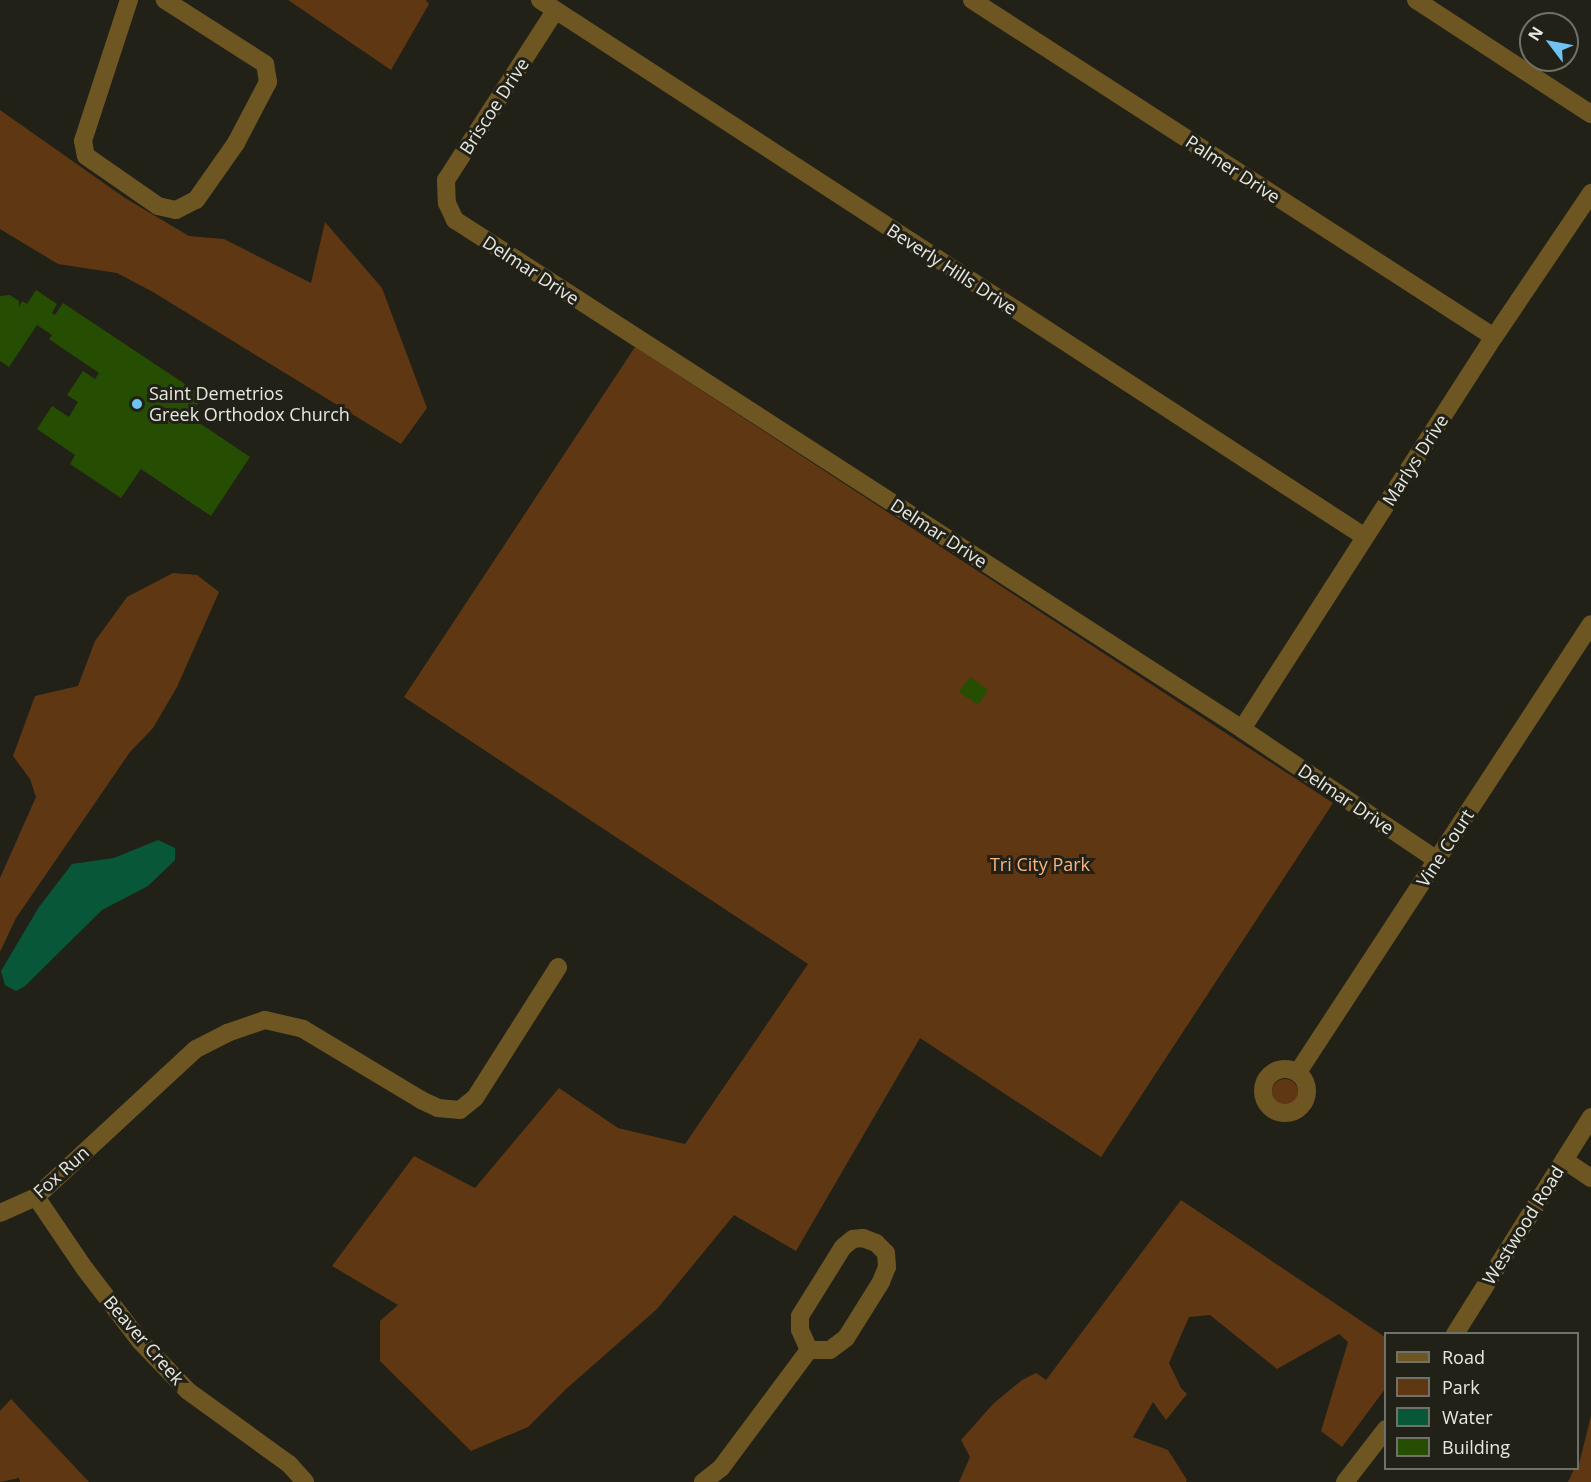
<!DOCTYPE html>
<style>
body{margin:0}
#map{position:relative;width:1591px;height:1482px;overflow:hidden;background:#212118;font-family:"Open Sans",sans-serif}
div>[style]{position:absolute}
.green>*{inset:0;background:#5f3713}
.round{border-radius:50%}
.water>*{inset:0;background:#095739}
.building>*{inset:0;background:#264e03}
.minor>*{height:18px;margin:-9px;padding:0 9px;transform-origin:9px;border-radius:9px;background:#6e5622}
.minor>.ring{margin:-9px;padding:0;box-sizing:content-box;background:none;border:18px solid #6e5622;border-radius:50%}
.dots>*{width:16px;height:16px;translate:-50% -50%;box-sizing:border-box;border:3px solid #212118;border-radius:50%}
span{translate:-50% -50%;white-space:nowrap;text-align:center;line-height:1.15;-webkit-text-stroke:6px #212118;paint-order:stroke}
.street-label{font-size:18px;color:#e7e8e2}
.poi-label{font-size:18px;color:#e7e8e2}
.left{translate:0 -50%;text-align:left}
.park-label{font-size:18px;color:#fdb57c}
.legend{position:absolute;left:1384px;top:1332px;width:195px;height:138px;box-sizing:border-box;background:#212118;border:2px solid #707169;margin:0;padding:8px 10px;list-style:none;font-size:18px;color:#e7e8e2}
.legend li{display:flex;align-items:center;gap:12px;height:30px}
.legend b{width:30px;border:2px solid #707169}
.north{position:absolute;left:1519px;top:12px;width:60px;height:60px;box-sizing:border-box;background:#212118;border:2px solid #707169;border-radius:50%;rotate:302deg;font-size:16px;font-weight:700;line-height:24px;text-align:center;color:#e7e8e2}
.north::after{content:'';display:block;margin:auto;width:21px;height:27px;background:#6fc2f4;clip-path:polygon(50% 0,100% 100%,50% 72%,0 100%)}
</style>
<div id="map">
<div class="green">
<i style="clip-path:polygon(288px 0,426px 0,429px 4px,391px 70px)"></i>
<i style="clip-path:polygon(0 110px,125px 198px,189px 236px,224px 239px,311px 283px,325px 222px,382px 288px,427px 408px,401px 444px,153px 292px,117px 273px,58px 264px,0 229px)"></i>
<i style="clip-path:polygon(635px 347px,1333px 803px,1101px 1157px,920px 1038px,796px 1251px,734px 1215px,657px 1309px,565px 1390px,528px 1427px,471px 1451px,380px 1361px,380px 1321px,398px 1305px,332px 1266px,414px 1156px,475px 1188px,559px 1088px,618px 1128px,685px 1144px,808px 964px,404px 697px)"></i>
<i style="clip-path:polygon(173px 573px,197px 575px,219px 592px,177px 687px,153px 728px,130px 752px,16px 918px,0 952px,0 878px,36px 797px,30px 779px,13px 756px,35px 696px,78px 686px,95px 641px,127px 597px)"></i>
<i class="round" style="left:1272px;top:1079px;width:26px;height:26px"></i>
<i style="clip-path:polygon(1181px 1200px,1385px 1337px,1385px 1389px,1342px 1447px,1321px 1431px,1348px 1342px,1339px 1334px,1277px 1369px,1210px 1315px,1189px 1317px,1169px 1363px,1181px 1388px,1187px 1394px,1166px 1420px,1153px 1402px,1133px 1437px,1168px 1450px,1187px 1480px,1186px 1482px,959px 1482px,970px 1457px,961px 1440px,994px 1403px,1022px 1380px,1036px 1373px,1046px 1380px)"></i>
<i style="clip-path:polygon(11px 1399px,89px 1482px,20px 1482px,19px 1478px,0 1482px,0 1411px)"></i>
<i style="clip-path:polygon(1591px 1416px,1591px 1482px,1568px 1482px,1574px 1469px,1578px 1468px)"></i>
</div>
<div class="water">
<i style="clip-path:polygon(158px 840px,175px 848px,175px 860px,148px 886px,102px 910px,25px 986px,16px 991px,5px 985px,1px 971px,39px 907px,72px 864px,114px 858px)"></i>
</div>
<div class="building">
<i style="clip-path:polygon(36px 290px,57px 304px,52px 313px,55px 315px,63px 303px,203px 396px,189px 416px,250px 457px,211px 516px,141px 469px,121px 498px,70px 464px,75px 455px,37px 429px,52px 406px,69px 417px,78px 402px,67px 395px,83px 371px,95px 379px,99px 373px,49px 339px,52px 335px,37px 325px,9px 367px,0 361px,0 296px,10px 295px,19px 301px,19px 307px,22px 301px,27px 304px)"></i>
<i style="clip-path:polygon(970px 677px,988px 690px,978px 705px,959px 692px)"></i>
</div>
<div class="minor">
<i style="left:129px;top:0;width:148px;rotate:108.1deg"></i>
<i style="left:83px;top:141px;width:15px;rotate:79deg"></i>
<i style="left:86px;top:156px;width:88px;rotate:34.8deg"></i>
<i style="left:158px;top:206px;width:18px;rotate:13deg"></i>
<i style="left:176px;top:210px;width:22px;rotate:-27deg"></i>
<i style="left:196px;top:200px;width:70px;rotate:-54.9deg"></i>
<i style="left:236px;top:143px;width:69px;rotate:-62.3deg"></i>
<i style="left:268px;top:82px;width:18px;rotate:-99deg"></i>
<i style="left:265px;top:64px;width:119px;rotate:-147.4deg"></i>
<i style="left:540px;top:0;width:984px;rotate:33.06deg"></i>
<i style="left:972px;top:0;width:621px;rotate:32.85deg"></i>
<i style="left:1416px;top:0;width:209px;rotate:33.1deg"></i>
<i style="left:555px;top:11px;width:201px;rotate:122.8deg"></i>
<i style="left:446px;top:180px;width:23px;rotate:88deg"></i>
<i style="left:447px;top:203px;width:19px;rotate:65deg"></i>
<i style="left:455px;top:220px;width:937px;rotate:32.89deg"></i>
<i style="left:1242px;top:729px;width:235px;rotate:33.9deg"></i>
<i style="left:1242px;top:729px;width:466px;rotate:-57.3deg"></i>
<i style="left:1494px;top:337px;width:174px;rotate:-56deg"></i>
<i class="ring" style="left:1263px;top:1069px;width:26px;height:26px"></i>
<i style="left:1298px;top:1072px;width:535px;rotate:-56.81deg"></i>
<i style="left:1564px;top:1160px;width:32px;rotate:34deg"></i>
<i style="left:36px;top:1197px;width:87px;rotate:55.8deg"></i>
<i style="left:85px;top:1269px;width:91px;rotate:52.6deg"></i>
<i style="left:140px;top:1341px;width:69px;rotate:46.2deg"></i>
<i style="left:188px;top:1391px;width:125px;rotate:35.9deg"></i>
<i style="left:289px;top:1464px;width:24px;rotate:48deg"></i>
<i style="left:0;top:1213px;width:39px;rotate:-24deg"></i>
<i style="left:36px;top:1197px;width:218px;rotate:-42.8deg"></i>
<i style="left:196px;top:1049px;width:35px;rotate:-27deg"></i>
<i style="left:227px;top:1033px;width:40px;rotate:-18.9deg"></i>
<i style="left:265px;top:1020px;width:39px;rotate:13deg"></i>
<i style="left:303px;top:1029px;width:138px;rotate:31deg"></i>
<i style="left:421px;top:1100px;width:19px;rotate:25deg"></i>
<i style="left:438px;top:1108px;width:22px;rotate:5deg"></i>
<i style="left:460px;top:1110px;width:19px;rotate:-39deg"></i>
<i style="left:475px;top:1098px;width:155px;rotate:-57.6deg"></i>
<i style="left:863px;top:1238px;width:14px;rotate:21deg"></i>
<i style="left:876px;top:1243px;width:14px;rotate:45deg"></i>
<i style="left:886px;top:1253px;width:14px;rotate:86deg"></i>
<i style="left:887px;top:1267px;width:16px;rotate:112deg"></i>
<i style="left:881px;top:1282px;width:66px;rotate:122deg"></i>
<i style="left:846px;top:1338px;width:20px;rotate:143deg"></i>
<i style="left:830px;top:1350px;width:21px;rotate:180deg"></i>
<i style="left:809px;top:1350px;width:22px;rotate:-114deg"></i>
<i style="left:800px;top:1330px;width:14px;rotate:-90deg"></i>
<i style="left:800px;top:1316px;width:81px;rotate:-58.1deg"></i>
<i style="left:843px;top:1247px;width:13px;rotate:-39deg"></i>
<i style="left:853px;top:1239px;width:10px;rotate:-6deg"></i>
<i style="left:1455px;top:1334px;width:256px;rotate:-57.9deg"></i>
<i style="left:703px;top:1482px;width:23px;rotate:-38deg"></i>
<i style="left:721px;top:1468px;width:147px;rotate:-53.3deg"></i>
<i style="left:1345px;top:1482px;width:67px;rotate:-52.3deg"></i>
</div>
<div class="dots">
<i style="left:137px;top:404px;background:#6fc2f4"></i>
</div>
<div class="street-label">
<span style="left:494px;top:106px;rotate:-57deg">Briscoe Drive</span>
<span style="left:1233px;top:169px;rotate:33deg">Palmer Drive</span>
<span style="left:952px;top:269px;rotate:33deg">Beverly Hills Drive</span>
<span style="left:531px;top:270px;rotate:33deg">Delmar Drive</span>
<span style="left:1415px;top:460px;rotate:-57deg">Marlys Drive</span>
<span style="left:939px;top:533px;rotate:33deg">Delmar Drive</span>
<span style="left:1346px;top:799px;rotate:34deg">Delmar Drive</span>
<span style="left:1445px;top:848px;rotate:-57deg">Vine Court</span>
<span style="left:61px;top:1172px;rotate:-42deg">Fox Run</span>
<span style="left:1523px;top:1225px;rotate:-58deg">Westwood Road</span>
<span style="left:144px;top:1340px;rotate:49deg">Beaver Creek</span>
</div>
<div class="poi-label">
<span class="left" style="left:149px;top:404px">Saint Demetrios<br>Greek Orthodox Church</span>
</div>
<div class="park-label">
<span style="left:1040px;top:864px">Tri City Park</span>
</div>
<ul class="legend">
<li><b style="height:8px;background:#6e5622"></b>Road</li>
<li><b style="height:16px;background:#5f3713"></b>Park</li>
<li><b style="height:16px;background:#095739"></b>Water</li>
<li><b style="height:16px;background:#264e03"></b>Building</li>
</ul>
<div class="north">N</div>
</div>
